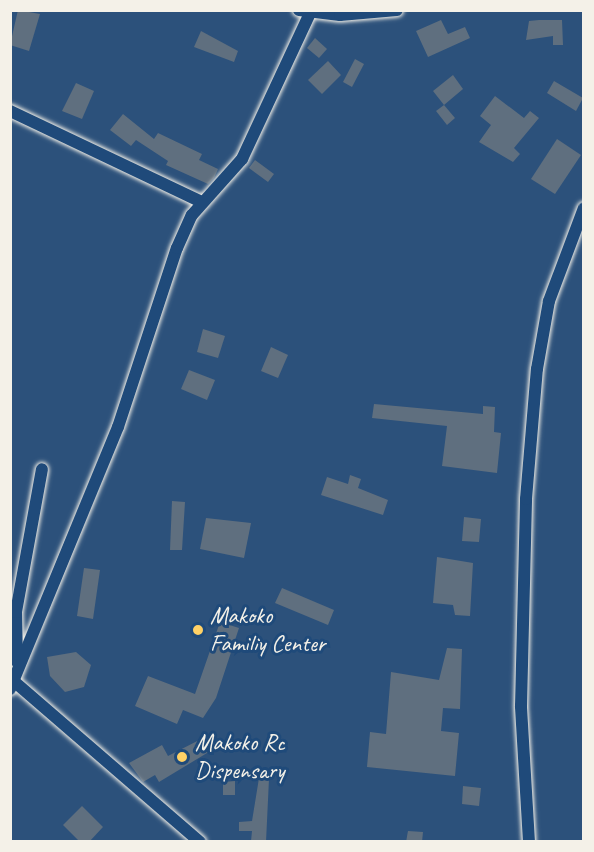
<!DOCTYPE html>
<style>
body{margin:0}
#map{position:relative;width:594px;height:852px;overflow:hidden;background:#2c517b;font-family:Caveat,sans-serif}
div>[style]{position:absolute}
.building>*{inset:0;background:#5f6f7f}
.roads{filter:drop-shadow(0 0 2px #f4f1e8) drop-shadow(0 0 2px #f4f1e8)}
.minor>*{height:12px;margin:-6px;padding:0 6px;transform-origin:6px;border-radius:6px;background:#1f4a7a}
.dots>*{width:16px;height:16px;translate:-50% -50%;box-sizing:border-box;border:3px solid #1f4a7a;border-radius:50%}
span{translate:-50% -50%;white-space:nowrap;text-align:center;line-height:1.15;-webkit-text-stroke:6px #1f4a7a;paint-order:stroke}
.poi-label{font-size:24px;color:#f4f1e8}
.left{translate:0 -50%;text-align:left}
.frame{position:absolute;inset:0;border:12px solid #f4f1e8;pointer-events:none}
</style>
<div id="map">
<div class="building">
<i style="clip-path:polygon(18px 10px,40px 14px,29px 51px,10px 45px)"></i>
<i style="clip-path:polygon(441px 20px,448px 34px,465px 27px,470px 38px,428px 57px,416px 31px)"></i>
<i style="clip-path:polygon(539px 20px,562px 20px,563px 45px,553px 45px,553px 36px,526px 40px,529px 21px)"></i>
<i style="clip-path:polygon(201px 31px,238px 51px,234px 62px,194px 47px)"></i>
<i style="clip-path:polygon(315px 38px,327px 49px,319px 58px,307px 48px)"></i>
<i style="clip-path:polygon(355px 59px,364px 64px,352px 87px,343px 82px)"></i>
<i style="clip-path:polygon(328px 61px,341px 75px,322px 94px,308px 80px)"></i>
<i style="clip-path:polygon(453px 75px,463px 89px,444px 105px,433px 91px)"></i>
<i style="clip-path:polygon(554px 81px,583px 98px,576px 111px,547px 93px)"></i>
<i style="clip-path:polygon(76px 83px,94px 91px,82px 119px,62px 111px)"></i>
<i style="clip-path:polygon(495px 96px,524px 118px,530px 111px,539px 118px,514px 148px,520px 154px,513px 162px,479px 142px,491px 125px,480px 116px)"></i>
<i style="clip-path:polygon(444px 105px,455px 118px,447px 125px,436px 111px)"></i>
<i style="clip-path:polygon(123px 114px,154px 139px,158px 133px,202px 154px,199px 160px,218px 169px,214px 178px,208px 184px,166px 165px,168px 161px,136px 140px,131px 146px,110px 130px)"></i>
<i style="clip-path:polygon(557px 139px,581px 155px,555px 194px,531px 179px)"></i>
<i style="clip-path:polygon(255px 160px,274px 174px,268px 182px,249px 168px)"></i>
<i style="clip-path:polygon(203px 329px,225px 336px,218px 358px,197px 352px)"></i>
<i style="clip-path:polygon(271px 347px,288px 355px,278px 378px,261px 371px)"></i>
<i style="clip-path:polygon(189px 370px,215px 380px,207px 400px,181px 389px)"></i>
<i style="clip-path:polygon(374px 404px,483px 414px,483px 406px,495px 407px,494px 432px,501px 433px,497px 473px,442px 466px,447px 426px,372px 418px)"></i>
<i style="clip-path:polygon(350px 475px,361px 479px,358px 488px,388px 500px,383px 515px,321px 495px,327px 477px,348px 484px)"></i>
<i style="clip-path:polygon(172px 501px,185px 502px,182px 550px,170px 550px)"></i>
<i style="clip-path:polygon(464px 517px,481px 519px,479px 542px,462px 541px)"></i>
<i style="clip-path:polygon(206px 518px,251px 523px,244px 558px,200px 549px)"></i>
<i style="clip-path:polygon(437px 557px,473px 563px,470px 616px,455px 615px,453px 605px,433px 603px)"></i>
<i style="clip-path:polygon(84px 568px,100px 570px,93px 619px,77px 616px)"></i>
<i style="clip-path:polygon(282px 588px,334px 610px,328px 625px,275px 603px)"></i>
<i style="clip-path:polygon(220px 622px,239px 628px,216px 698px,203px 718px,183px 710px,177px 724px,135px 706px,148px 676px,195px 694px)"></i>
<i style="clip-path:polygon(447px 648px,462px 649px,460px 709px,443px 708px,441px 731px,459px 733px,455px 776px,367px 767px,370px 732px,386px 734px,391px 672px,439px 680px)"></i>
<i style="clip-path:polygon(76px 652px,91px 665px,84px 687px,65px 692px,50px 676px,47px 657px)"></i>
<i style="clip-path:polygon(205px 737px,212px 750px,159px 782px,155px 775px,143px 782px,129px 763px,162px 745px,168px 756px)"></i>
<i style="clip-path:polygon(259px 778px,269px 779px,266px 842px,251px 841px,252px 831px,239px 831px,239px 822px,252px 821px)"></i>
<i style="clip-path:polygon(235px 781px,235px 795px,223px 795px,223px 782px)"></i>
<i style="clip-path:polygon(463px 786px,481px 788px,479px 806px,462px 804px)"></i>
<i style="clip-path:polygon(82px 806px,103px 827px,89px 842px,80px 842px,63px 825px)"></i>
<i style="clip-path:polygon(408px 831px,423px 832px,422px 842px,406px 842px)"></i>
</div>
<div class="roads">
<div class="minor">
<i style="left:299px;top:10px;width:41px;rotate:7deg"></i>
<i style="left:340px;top:15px;width:57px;rotate:-5deg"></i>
<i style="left:10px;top:111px;width:212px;rotate:25.4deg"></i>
<i style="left:17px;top:662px;width:50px;rotate:-91.1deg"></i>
<i style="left:16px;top:612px;width:145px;rotate:-79.7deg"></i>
<i style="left:10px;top:678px;width:251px;rotate:40.8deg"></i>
<i style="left:10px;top:689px;width:283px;rotate:-67.6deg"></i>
<i style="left:118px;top:427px;width:188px;rotate:-71.8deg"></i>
<i style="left:177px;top:248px;width:36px;rotate:-66deg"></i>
<i style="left:192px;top:215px;width:75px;rotate:-48.2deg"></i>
<i style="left:242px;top:159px;width:161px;rotate:-65deg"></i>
<i style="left:529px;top:842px;width:136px;rotate:-93.4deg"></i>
<i style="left:521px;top:706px;width:207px;rotate:-88.6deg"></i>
<i style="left:526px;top:499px;width:130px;rotate:-85.2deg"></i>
<i style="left:537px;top:369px;width:69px;rotate:-80deg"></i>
<i style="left:549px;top:301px;width:99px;rotate:-69.4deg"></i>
</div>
</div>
<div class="dots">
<i style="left:198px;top:630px;background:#ffd166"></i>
<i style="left:182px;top:757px;background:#ffd166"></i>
</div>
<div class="poi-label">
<span class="left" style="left:210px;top:630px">Makoko<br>Familiy Center</span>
<span class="left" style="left:195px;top:757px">Makoko Rc<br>Dispensary</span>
</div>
<div class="frame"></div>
</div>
